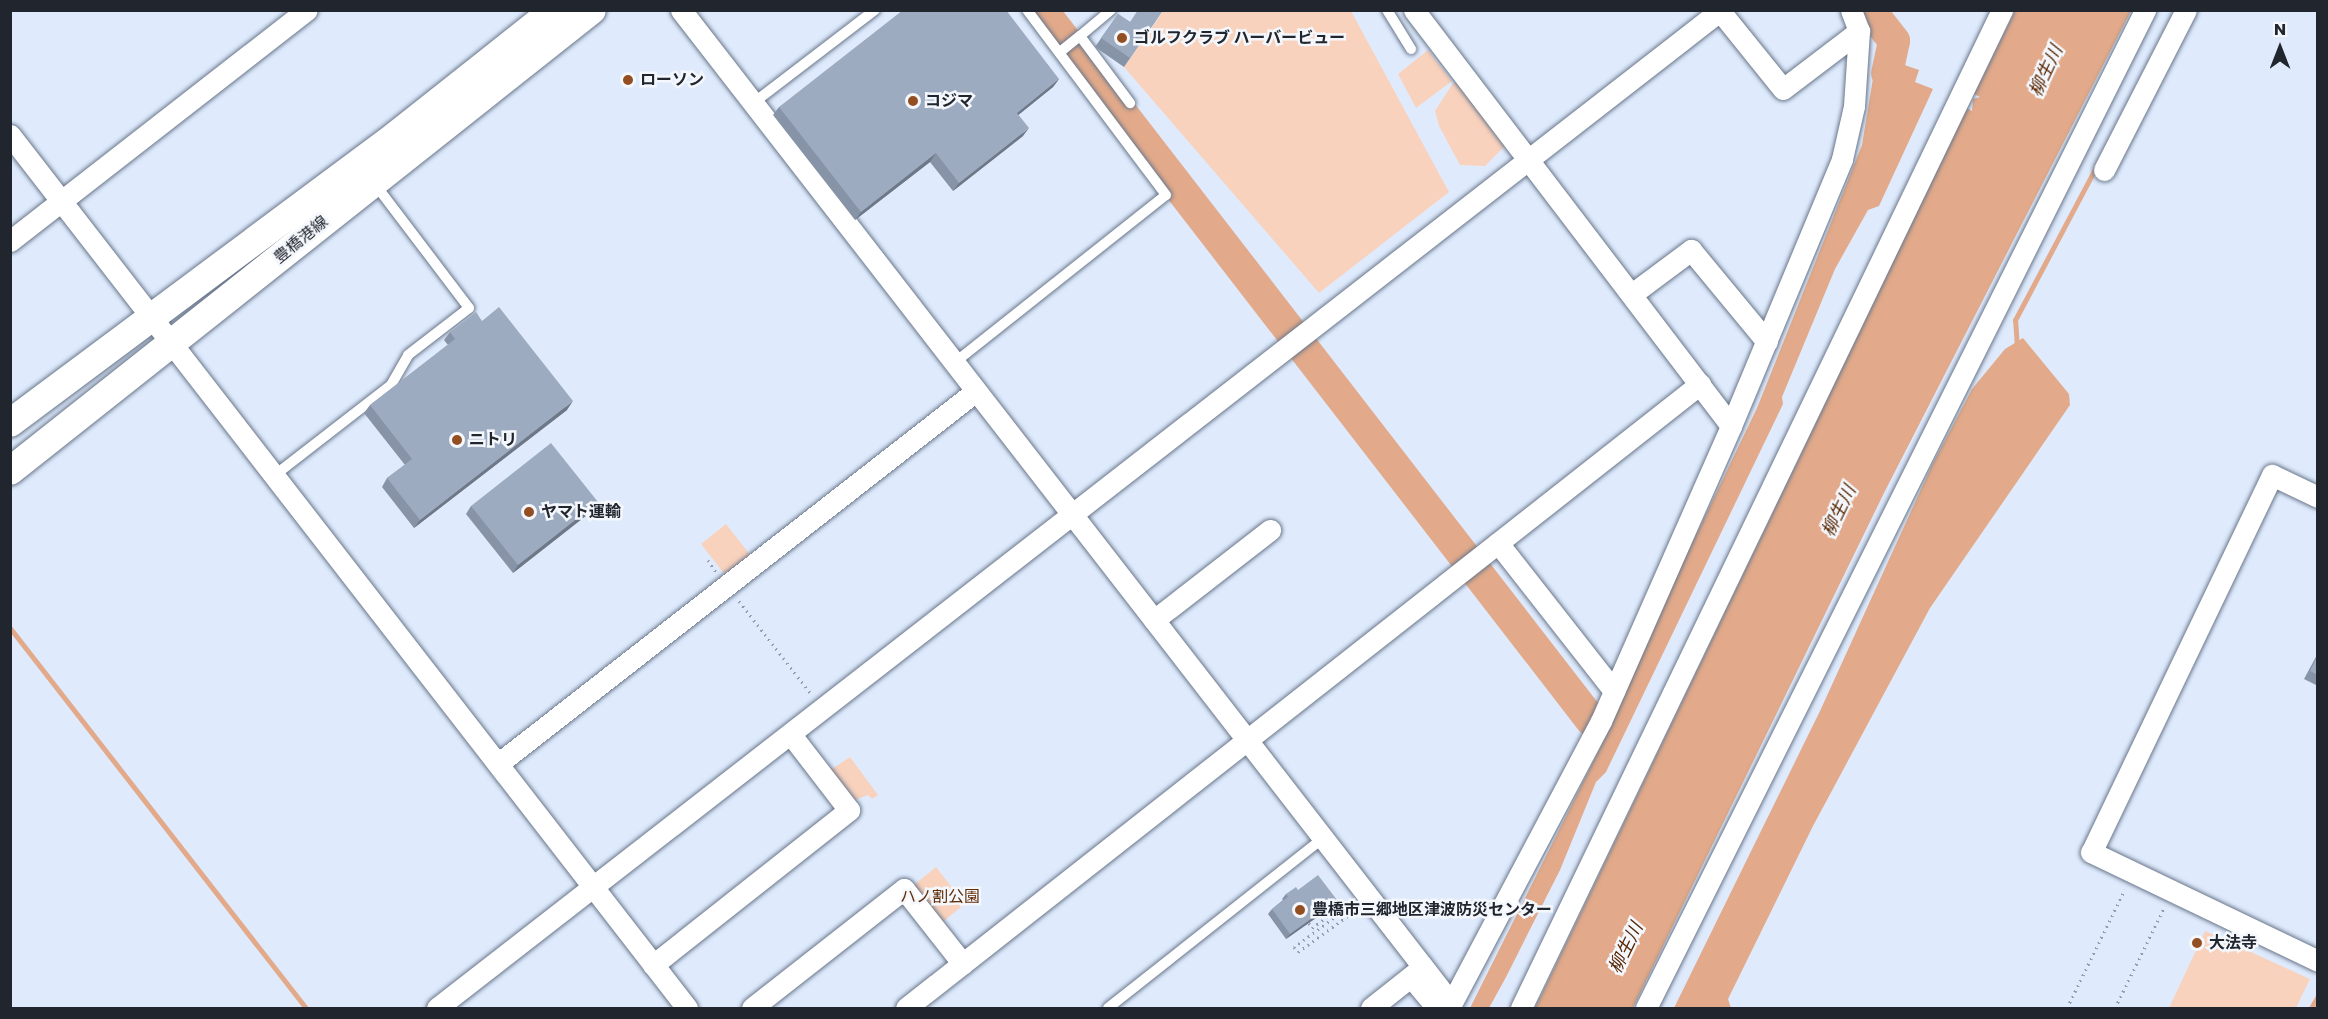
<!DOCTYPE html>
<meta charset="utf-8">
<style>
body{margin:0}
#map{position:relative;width:2328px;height:1019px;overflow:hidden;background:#dfebfd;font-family:Poppins,"Noto Sans JP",sans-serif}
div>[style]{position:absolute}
.green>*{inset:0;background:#f9d2bd}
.water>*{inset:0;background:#e2aa8a}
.stream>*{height:5px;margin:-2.5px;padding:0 2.5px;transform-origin:2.5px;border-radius:2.5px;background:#e2aa8a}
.river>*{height:32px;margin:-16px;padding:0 16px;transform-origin:16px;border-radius:16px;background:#e2aa8a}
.path>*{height:3px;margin-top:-1.5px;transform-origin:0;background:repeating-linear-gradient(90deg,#939caa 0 1.5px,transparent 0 6px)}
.roads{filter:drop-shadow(0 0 2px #69768a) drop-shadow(0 0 2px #69768a)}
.lane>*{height:10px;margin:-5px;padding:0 5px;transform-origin:5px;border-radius:5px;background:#fff}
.street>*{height:21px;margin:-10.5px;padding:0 10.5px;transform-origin:10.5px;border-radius:10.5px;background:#fff}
.secondary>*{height:28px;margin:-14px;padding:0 14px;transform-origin:14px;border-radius:14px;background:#fff}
.wall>*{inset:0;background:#8793a6}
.shaded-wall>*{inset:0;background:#6e7887}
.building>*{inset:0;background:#9dabc1}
.dots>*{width:16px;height:16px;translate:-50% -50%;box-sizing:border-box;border:3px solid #f4f7fc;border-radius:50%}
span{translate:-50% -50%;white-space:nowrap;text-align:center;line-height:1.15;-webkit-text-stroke:5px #f4f7fc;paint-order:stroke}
.poi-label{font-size:16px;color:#21262e;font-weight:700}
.left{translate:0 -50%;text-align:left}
.street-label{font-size:16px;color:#21262e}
.park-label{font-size:16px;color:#622e09}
.water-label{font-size:18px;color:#572500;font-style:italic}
.frame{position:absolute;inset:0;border:12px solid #21262e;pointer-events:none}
.north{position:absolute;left:2250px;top:18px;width:60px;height:60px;-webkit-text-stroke:4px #f4f7fc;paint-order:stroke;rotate:0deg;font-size:16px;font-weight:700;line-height:24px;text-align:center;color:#21262e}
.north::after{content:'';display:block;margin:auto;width:21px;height:27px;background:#21262e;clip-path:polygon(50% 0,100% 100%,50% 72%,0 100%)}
</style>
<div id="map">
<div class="green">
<i style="clip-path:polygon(1163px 11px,1351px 11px,1449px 192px,1319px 293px,1124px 67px)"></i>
<i style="clip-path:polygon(1428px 50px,1452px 81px,1416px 108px,1398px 74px)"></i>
<i style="clip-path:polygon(1453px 83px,1457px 83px,1508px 143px,1485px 166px,1460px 165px,1439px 126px,1435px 111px)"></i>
<i style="clip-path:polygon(726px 524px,751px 556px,726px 576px,701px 544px)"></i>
<i style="clip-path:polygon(850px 757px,878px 795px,872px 799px,868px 795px,852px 801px,829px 771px)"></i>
<i style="clip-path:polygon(936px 867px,965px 904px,940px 924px,914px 891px,915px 884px)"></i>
<i style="clip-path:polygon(2205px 931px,2310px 979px,2296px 1008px,2169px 1008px)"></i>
</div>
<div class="water">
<i style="clip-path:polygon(2015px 11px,2131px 11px,1884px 493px,1633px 1008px,1535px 1008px,1967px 108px,1972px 111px,1973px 99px,1980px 97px,1974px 94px)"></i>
<i style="clip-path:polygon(1891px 30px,1904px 43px,1899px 63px,1919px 70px,1915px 82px,1933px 89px,1879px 206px,1868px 210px,1835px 269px,1782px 397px,1783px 404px,1606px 772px,1596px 782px,1560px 870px,1505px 979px,1489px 1008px,1470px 1008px,1612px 724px,1659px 612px,1757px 408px,1862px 145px,1880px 36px)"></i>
<i style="clip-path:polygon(2023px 338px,2069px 394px,2070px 405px,1930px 608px,1813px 826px,1728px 999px,1731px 1008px,1674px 1008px,1820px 711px,1933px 463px,1972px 389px,2005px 349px)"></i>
</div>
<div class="stream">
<i style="left:2017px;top:347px;width:27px;rotate:-94deg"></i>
<i style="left:2015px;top:320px;width:173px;rotate:-62.1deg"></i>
<i style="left:10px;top:628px;width:482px;rotate:52.1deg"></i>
<i style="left:2311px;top:1008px;width:14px;rotate:-60deg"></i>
</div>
<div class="river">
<i style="left:1042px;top:10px;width:897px;rotate:52.29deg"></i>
<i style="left:1870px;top:10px;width:39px;rotate:52deg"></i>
<i style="left:1894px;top:41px;width:33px;rotate:102deg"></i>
</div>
<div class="path">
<i style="left:708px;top:560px;width:14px;rotate:56deg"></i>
<i style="left:739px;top:601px;width:119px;rotate:52.2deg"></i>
<i style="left:1309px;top:923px;width:6px;rotate:59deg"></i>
<i style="left:1312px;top:928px;width:35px;rotate:-37deg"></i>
<i style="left:1340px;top:907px;width:5px;rotate:53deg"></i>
<i style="left:1343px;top:911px;width:61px;rotate:143.7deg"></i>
<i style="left:1294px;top:947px;width:6px;rotate:51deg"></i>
<i style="left:1298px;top:952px;width:72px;rotate:-35.9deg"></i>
<i style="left:2067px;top:1008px;width:132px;rotate:-64deg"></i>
<i style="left:2115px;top:1008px;width:114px;rotate:-63.9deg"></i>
</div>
<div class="roads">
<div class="lane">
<i style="left:1111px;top:10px;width:40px;rotate:140deg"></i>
<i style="left:1080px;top:36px;width:84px;rotate:53.3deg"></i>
<i style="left:1387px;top:10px;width:46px;rotate:58.4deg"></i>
<i style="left:1060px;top:52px;width:26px;rotate:-39deg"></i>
<i style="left:752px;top:104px;width:155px;rotate:-37.4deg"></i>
<i style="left:954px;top:363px;width:270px;rotate:-38.4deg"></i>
<i style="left:1166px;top:195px;width:231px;rotate:-126.9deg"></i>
<i style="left:275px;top:475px;width:147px;rotate:-37.8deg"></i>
<i style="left:391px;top:385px;width:34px;rotate:-60deg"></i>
<i style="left:408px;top:355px;width:77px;rotate:-37.6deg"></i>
<i style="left:469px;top:308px;width:156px;rotate:-127.2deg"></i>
<i style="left:1108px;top:1008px;width:274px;rotate:-38.3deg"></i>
</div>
<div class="street">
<i style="left:681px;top:10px;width:1257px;rotate:52.21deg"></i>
<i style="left:1414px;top:10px;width:523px;rotate:52.69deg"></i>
<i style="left:1720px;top:11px;width:100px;rotate:51.1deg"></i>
<i style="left:1783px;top:89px;width:96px;rotate:-37.3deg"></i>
<i style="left:10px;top:135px;width:1105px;rotate:52.21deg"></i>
<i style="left:2104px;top:170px;width:180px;rotate:-62.9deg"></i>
<i style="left:10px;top:241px;width:376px;rotate:-37.9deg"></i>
<i style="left:1632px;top:294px;width:74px;rotate:-36.7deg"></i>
<i style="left:1691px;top:250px;width:119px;rotate:50.4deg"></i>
<i style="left:2318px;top:497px;width:51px;rotate:-154.4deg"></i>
<i style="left:2272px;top:475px;width:418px;rotate:115.6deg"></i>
<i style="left:2091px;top:852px;width:252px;rotate:25.6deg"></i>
<i style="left:1498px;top:543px;width:188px;rotate:51.9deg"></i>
<i style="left:1154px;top:620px;width:147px;rotate:-37.8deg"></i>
<i style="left:499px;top:763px;width:605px;rotate:-37.95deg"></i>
<i style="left:653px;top:965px;width:250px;rotate:-38.3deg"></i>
<i style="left:849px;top:810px;width:93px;rotate:-127.6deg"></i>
<i style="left:1411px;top:977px;width:40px;rotate:50deg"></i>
<i style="left:437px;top:1008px;width:1626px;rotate:-37.86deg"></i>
<i style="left:752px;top:1008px;width:193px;rotate:-38.1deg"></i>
<i style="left:904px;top:889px;width:95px;rotate:51.8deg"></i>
<i style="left:906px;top:1008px;width:1010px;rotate:-38.16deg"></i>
<i style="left:1371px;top:1008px;width:66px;rotate:-38.3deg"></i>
<i style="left:1449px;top:1008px;width:325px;rotate:-62.1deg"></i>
<i style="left:1601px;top:721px;width:322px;rotate:-66.2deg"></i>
<i style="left:1731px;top:426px;width:289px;rotate:-67.4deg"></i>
<i style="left:1842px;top:159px;width:54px;rotate:-77.2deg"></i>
<i style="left:1854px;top:106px;width:75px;rotate:-86.2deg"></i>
<i style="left:1859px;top:31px;width:22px;rotate:-111deg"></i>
<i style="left:1521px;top:1008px;width:1108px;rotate:-64.27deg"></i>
<i style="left:1646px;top:1008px;width:1116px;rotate:-63.43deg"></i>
</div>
<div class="secondary">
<i style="left:10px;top:423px;width:480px;rotate:-36.7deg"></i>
<i style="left:395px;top:136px;width:203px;rotate:-38.4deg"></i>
<i style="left:10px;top:471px;width:742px;rotate:-38.38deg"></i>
</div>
</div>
<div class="wall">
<i style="clip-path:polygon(1163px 10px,1124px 67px,1095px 47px,1118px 14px,1130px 22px)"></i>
<i style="clip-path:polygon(1059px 79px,1053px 87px,1018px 115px,1023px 136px,953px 191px,930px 162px,855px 220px,773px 115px,779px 107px)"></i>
<i style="clip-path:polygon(482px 321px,567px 410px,414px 528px,382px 487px,387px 478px,405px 465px,364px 413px,370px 405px,448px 345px,444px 340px,450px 332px)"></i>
<i style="clip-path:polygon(471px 506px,592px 511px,513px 573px,466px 514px)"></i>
<i style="clip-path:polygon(2318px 653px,2318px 686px,2304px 679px)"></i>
<i style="clip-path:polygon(1298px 890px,1337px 900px,1333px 906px,1286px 939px,1268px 914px,1272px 909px,1283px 900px,1282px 899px,1286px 894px)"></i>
</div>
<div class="shaded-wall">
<i style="clip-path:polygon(1059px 79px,1053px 87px,1011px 121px,1017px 113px)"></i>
<i style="clip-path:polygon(1029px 128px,1023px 136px,953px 191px,959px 183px)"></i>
<i style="clip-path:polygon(936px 153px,930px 162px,855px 220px,861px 212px)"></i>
<i style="clip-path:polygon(573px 401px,567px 410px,414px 528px,420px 520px)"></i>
<i style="clip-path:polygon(598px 502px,592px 511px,513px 573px,518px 565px)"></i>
<i style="clip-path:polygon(1337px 900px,1333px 906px,1286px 939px,1290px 934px)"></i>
</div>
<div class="building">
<i style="clip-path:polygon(903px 10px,1006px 10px,1059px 79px,1017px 113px,1029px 128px,959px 183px,936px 153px,861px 212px,779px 107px)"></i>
<i style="clip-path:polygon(1138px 10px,1163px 10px,1130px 58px,1101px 38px,1118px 14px,1130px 22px)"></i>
<i style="clip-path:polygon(499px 307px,573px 401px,420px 520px,387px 478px,412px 459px,370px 405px,455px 339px,450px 332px,476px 312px,482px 321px)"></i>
<i style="clip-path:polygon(551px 443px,598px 502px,518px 565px,471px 506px)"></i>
<i style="clip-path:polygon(2318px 655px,2318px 675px,2310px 671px)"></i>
<i style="clip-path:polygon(1318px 875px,1337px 900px,1290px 934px,1272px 909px,1288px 897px,1286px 894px,1296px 887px,1298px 890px)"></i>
</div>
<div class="dots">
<i style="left:1122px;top:38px;background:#934f22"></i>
<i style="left:628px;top:80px;background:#934f22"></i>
<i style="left:913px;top:101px;background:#934f22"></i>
<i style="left:457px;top:440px;background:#934f22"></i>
<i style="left:529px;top:512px;background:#934f22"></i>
<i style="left:1300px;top:910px;background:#934f22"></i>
<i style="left:2197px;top:943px;background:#934f22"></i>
</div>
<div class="poi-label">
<span class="left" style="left:1134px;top:38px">ゴルフクラブ ハーバービュー</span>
<span class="left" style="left:640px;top:80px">ローソン</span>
<span class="left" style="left:925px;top:101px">コジマ</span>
<span class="left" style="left:469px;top:440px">ニトリ</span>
<span class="left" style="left:541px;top:512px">ヤマト運輸</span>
<span class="left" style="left:1312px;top:910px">豊橋市三郷地区津波防災センター</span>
<span class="left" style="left:2209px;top:943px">大法寺</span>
</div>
<div class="street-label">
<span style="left:301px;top:240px;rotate:-39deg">豊橋港線</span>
</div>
<div class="park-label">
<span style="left:940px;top:897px">ハノ割公園</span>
</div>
<div class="water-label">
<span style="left:2046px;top:71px;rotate:-65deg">柳生川</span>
<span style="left:1839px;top:511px;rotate:-64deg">柳生川</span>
<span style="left:1626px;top:948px;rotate:-64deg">柳生川</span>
</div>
<div class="frame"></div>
<div class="north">N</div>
</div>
